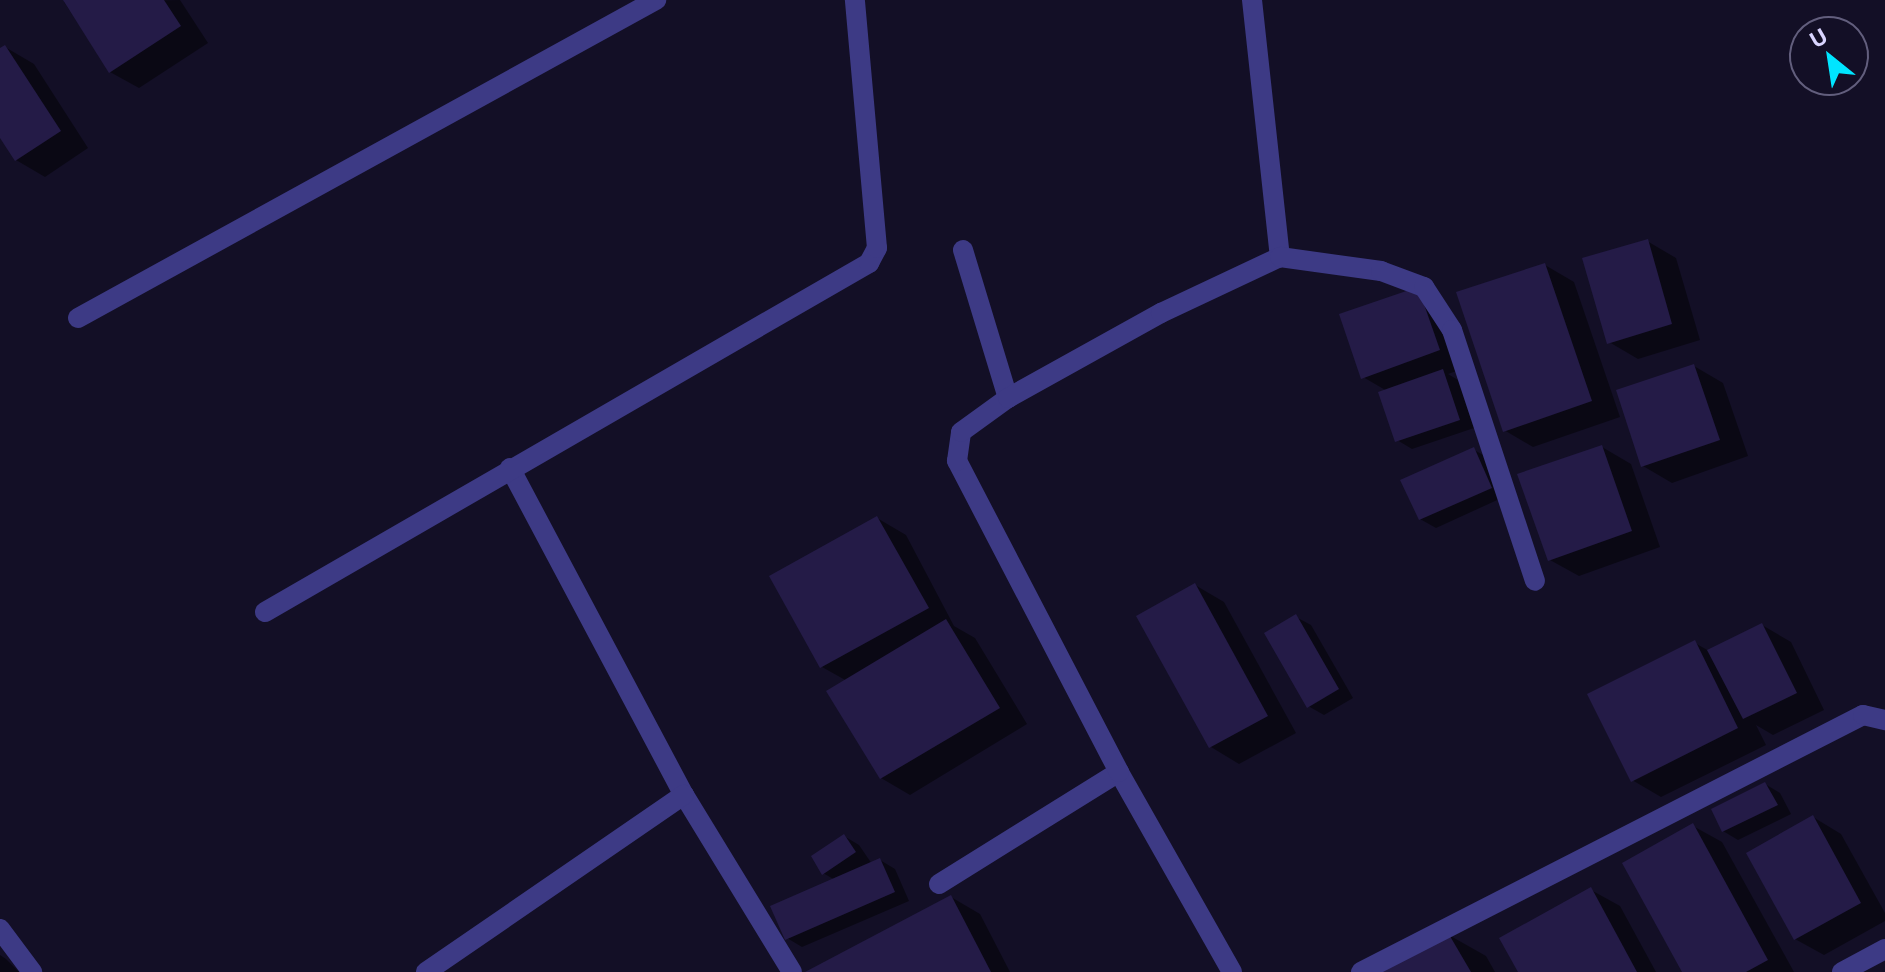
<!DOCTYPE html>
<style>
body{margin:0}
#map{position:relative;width:1885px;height:972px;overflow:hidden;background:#130f26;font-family:"Open Sans",sans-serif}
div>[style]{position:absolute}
.shadow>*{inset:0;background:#0007}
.building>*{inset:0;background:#241b47}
.minor>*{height:20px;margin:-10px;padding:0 10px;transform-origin:10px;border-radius:10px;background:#3d3a85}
span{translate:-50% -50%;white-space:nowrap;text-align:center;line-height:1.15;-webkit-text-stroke:6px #130f26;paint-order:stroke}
.north{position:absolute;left:1789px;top:16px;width:80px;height:80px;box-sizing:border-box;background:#130f26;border:2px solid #625e7d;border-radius:50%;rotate:330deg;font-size:22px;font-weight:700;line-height:32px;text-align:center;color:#d9d4ff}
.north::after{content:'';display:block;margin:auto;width:28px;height:36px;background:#00e5ff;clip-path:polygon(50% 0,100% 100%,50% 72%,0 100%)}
</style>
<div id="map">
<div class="shadow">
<i style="clip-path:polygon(180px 0,208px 43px,139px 88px,110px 72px,64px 2px)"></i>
<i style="clip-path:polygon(5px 47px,34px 64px,88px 148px,45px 177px,16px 160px,0 135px,0 50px)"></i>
<i style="clip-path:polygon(1647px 241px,1676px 258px,1700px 340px,1638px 359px,1609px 342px)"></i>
<i style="clip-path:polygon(1545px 265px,1574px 282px,1620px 417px,1533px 447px,1504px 430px)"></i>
<i style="clip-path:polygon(1417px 289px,1468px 367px,1448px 374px,1458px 380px,1474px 428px,1412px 449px,1397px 440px,1387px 391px,1363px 377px)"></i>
<i style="clip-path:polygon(1694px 366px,1723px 383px,1748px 456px,1672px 483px,1643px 466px)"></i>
<i style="clip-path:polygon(1602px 447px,1631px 464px,1660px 547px,1579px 576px,1550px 560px)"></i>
<i style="clip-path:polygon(1474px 450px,1489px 458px,1506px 496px,1436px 528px,1420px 519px)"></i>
<i style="clip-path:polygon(877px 518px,906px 535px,954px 626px,975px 638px,1027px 724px,910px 795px,881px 778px,847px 681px,822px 667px)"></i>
<i style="clip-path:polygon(1195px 585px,1224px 602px,1296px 733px,1239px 764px,1211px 747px)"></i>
<i style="clip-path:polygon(1296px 617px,1311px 625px,1353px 698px,1324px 715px,1308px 706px)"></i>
<i style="clip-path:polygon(1762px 625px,1791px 642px,1824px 710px,1773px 735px,1756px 725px,1766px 745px,1661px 797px,1632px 780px,1695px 643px,1709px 651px)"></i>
<i style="clip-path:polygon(1765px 784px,1780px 793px,1791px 814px,1738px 840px,1723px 831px)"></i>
<i style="clip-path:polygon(1813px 817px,1841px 834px,1885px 913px,1885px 921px,1824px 955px,1795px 939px)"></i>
<i style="clip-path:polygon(1693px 826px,1722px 842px,1794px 972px,1684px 972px)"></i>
<i style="clip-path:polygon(844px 836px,859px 845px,872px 864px,880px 860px,895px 869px,909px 901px,802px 947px,787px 938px,835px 880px,823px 873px)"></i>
<i style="clip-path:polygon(1591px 890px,1620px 906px,1656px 972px,1521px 972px)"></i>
<i style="clip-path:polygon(951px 897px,980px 914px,1010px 972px,809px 972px)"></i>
<i style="clip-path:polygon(1447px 934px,1486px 956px,1495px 972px,1381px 972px)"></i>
<i style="clip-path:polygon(0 955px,6px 959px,19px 972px,0 972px)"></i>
</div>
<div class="building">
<i style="clip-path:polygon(63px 0,164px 0,181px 26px,109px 73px)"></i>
<i style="clip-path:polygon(5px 45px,61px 131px,15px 161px,0 138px,0 48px)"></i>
<i style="clip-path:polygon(1648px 239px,1672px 324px,1607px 344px,1582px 258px)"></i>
<i style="clip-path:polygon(1545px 263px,1592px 401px,1503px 432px,1456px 292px)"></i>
<i style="clip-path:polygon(1418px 287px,1440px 350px,1361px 379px,1339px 314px)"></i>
<i style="clip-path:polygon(1694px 364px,1720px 440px,1641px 467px,1616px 390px)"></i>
<i style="clip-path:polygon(1443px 369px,1460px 420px,1395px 442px,1378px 392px)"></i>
<i style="clip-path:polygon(1602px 445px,1632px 531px,1548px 561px,1517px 474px)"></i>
<i style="clip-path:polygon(1474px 447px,1492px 488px,1419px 520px,1400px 480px)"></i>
<i style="clip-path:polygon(877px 516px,929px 608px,820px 668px,769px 576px)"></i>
<i style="clip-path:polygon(1195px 583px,1268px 716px,1209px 748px,1136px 616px)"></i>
<i style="clip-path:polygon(1296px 614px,1339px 689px,1307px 708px,1264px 633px)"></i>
<i style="clip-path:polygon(946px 619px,1000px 708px,880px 779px,826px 691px)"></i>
<i style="clip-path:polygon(1762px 623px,1797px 693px,1743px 719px,1707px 650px)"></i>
<i style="clip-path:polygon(1695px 640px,1738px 728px,1631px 782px,1587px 694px)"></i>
<i style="clip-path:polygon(1765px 782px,1778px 805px,1722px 832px,1711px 809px)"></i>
<i style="clip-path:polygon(1813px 815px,1861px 903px,1794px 940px,1746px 853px)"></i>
<i style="clip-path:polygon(1693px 823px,1768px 960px,1746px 972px,1682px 972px,1622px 863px)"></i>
<i style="clip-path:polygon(844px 834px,856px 852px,822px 875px,811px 856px)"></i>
<i style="clip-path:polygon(880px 858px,895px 892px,785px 940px,770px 906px)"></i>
<i style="clip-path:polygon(1591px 887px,1637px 972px,1518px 972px,1499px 938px)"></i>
<i style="clip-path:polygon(951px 895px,991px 972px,805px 972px)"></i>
<i style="clip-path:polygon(1447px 931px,1471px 972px,1377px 972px)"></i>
</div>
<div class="minor">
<i style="left:1252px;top:0;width:259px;rotate:83.8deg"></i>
<i style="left:963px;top:250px;width:155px;rotate:73.1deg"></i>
<i style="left:78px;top:318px;width:660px;rotate:-28.82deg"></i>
<i style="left:510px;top:468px;width:370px;rotate:62deg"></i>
<i style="left:684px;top:795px;width:207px;rotate:58.6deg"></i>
<i style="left:265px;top:612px;width:698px;rotate:-30.02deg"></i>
<i style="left:869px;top:263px;width:17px;rotate:-62deg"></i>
<i style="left:877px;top:248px;width:249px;rotate:-95.1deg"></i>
<i style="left:939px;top:884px;width:212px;rotate:-31.9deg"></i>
<i style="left:0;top:929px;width:54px;rotate:53.3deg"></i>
<i style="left:426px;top:972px;width:313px;rotate:-34.5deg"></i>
<i style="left:1232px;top:972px;width:230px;rotate:-119.5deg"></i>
<i style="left:1119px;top:772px;width:351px;rotate:-117.5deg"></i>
<i style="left:957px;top:461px;width:29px;rotate:-82deg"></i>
<i style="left:961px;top:432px;width:58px;rotate:-35.9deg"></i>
<i style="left:1008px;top:398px;width:175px;rotate:-29.1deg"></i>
<i style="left:1161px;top:313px;width:132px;rotate:-25.2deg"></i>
<i style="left:1280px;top:257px;width:102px;rotate:7.9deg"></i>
<i style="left:1381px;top:271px;width:46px;rotate:20.4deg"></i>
<i style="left:1424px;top:287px;width:51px;rotate:56.9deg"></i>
<i style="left:1452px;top:330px;width:264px;rotate:71.7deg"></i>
<i style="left:1361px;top:972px;width:564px;rotate:-27.11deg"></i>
<i style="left:1863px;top:715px;width:23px;rotate:13deg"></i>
<i style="left:1842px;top:972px;width:49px;rotate:-28.1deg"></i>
</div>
<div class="north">U</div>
</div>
